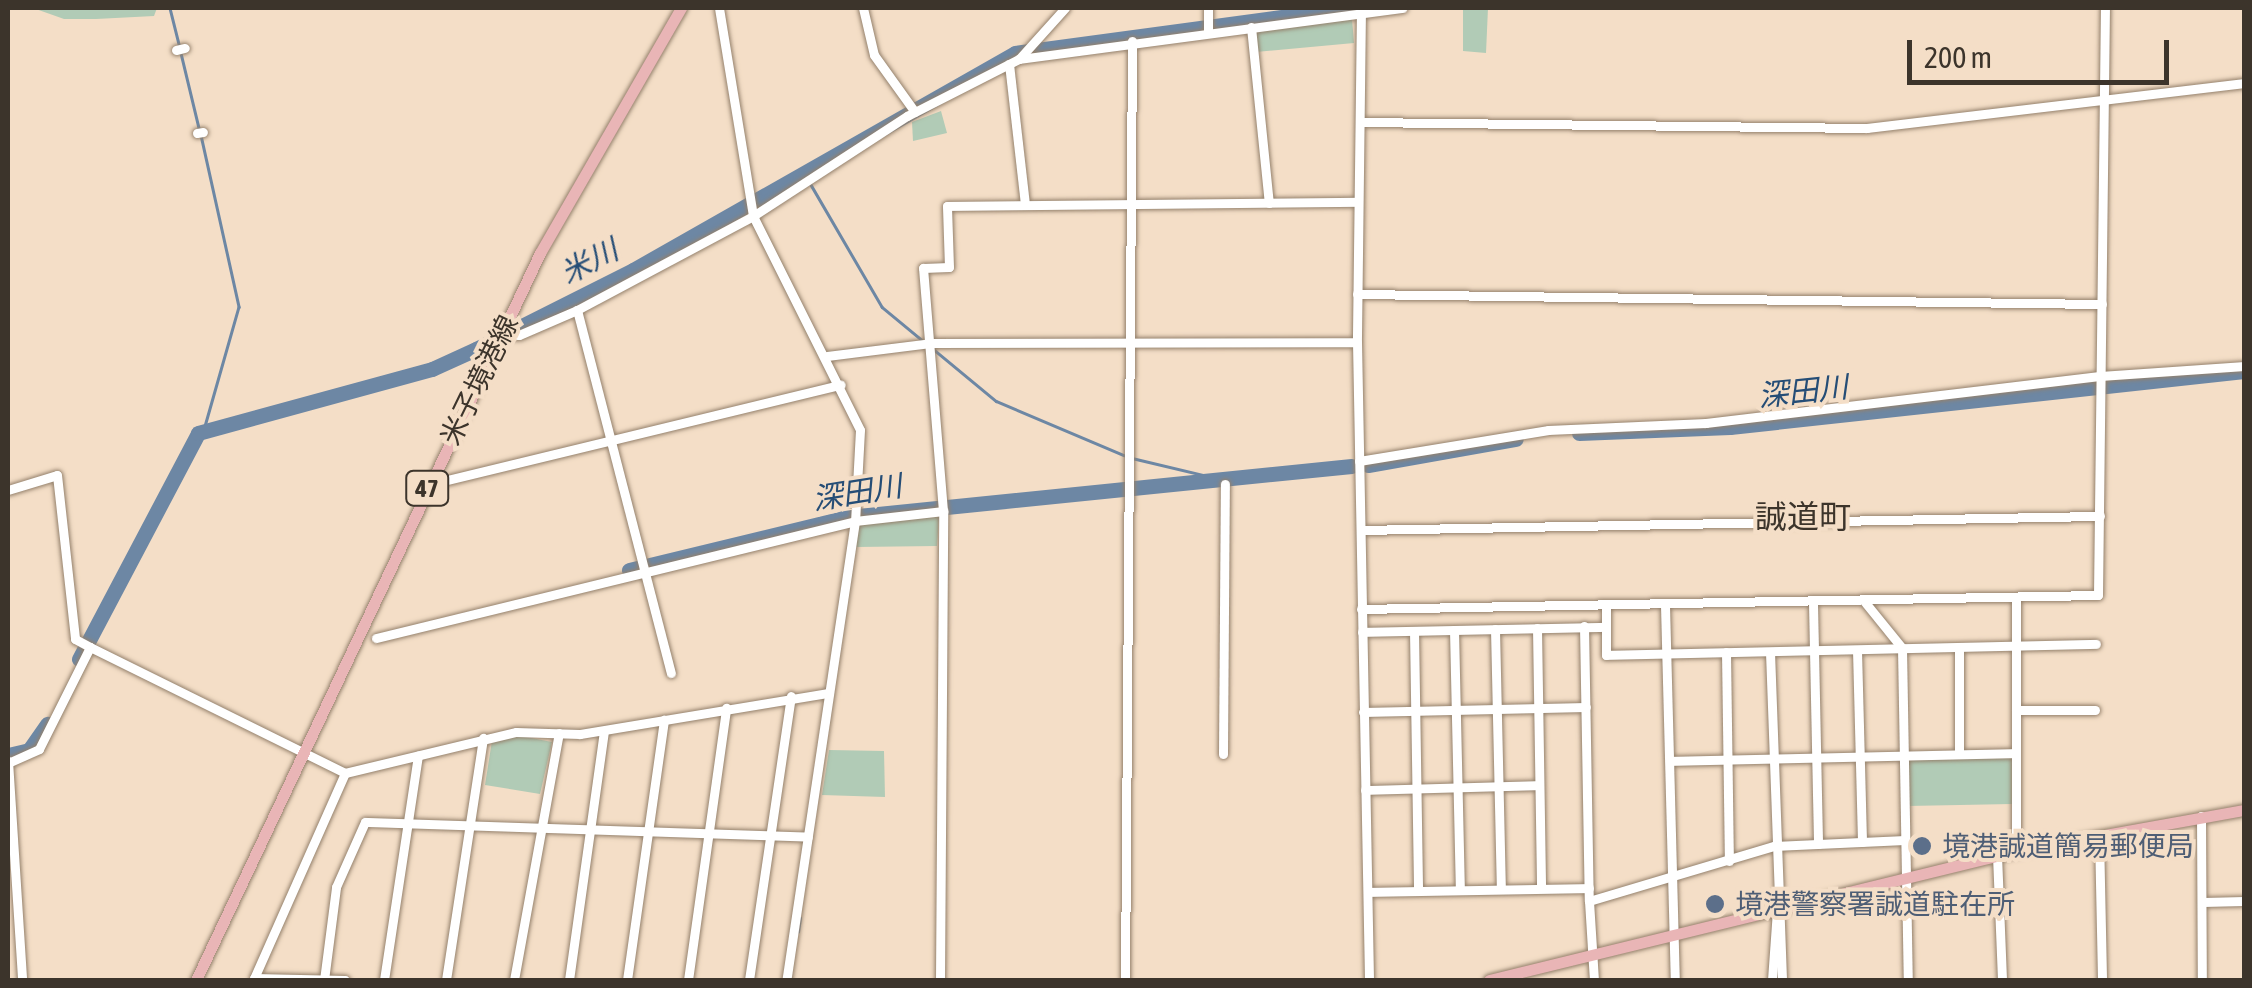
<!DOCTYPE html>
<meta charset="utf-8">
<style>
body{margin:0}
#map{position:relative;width:2252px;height:988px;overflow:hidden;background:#f4dec7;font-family:"Asap Condensed","Noto Sans JP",sans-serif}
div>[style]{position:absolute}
.green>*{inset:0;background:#b1cbb6}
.stream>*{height:2.5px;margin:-1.25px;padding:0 1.25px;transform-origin:1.25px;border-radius:1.25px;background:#6d87a4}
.river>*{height:15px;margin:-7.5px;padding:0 7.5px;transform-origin:7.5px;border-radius:7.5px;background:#6d87a4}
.roads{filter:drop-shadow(0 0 2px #94816c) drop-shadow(0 0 2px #94816c)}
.minor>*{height:9px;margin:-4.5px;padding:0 4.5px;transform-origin:4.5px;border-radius:4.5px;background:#fff}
.major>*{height:11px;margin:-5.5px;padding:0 5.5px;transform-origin:5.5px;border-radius:5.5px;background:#e9b5b6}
.dots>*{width:28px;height:28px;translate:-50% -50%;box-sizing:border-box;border:5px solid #f4dec7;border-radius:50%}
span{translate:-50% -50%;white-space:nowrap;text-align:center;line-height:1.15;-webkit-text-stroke:8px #f4dec7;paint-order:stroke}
.shield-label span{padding:2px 8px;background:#f4dec7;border:2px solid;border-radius:8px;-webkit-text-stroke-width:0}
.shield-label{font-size:25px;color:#3c342b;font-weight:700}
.street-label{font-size:28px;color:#3c342b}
.service-label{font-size:28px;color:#4e5e75}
.left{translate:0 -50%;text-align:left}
.water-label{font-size:30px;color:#254d76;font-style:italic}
.quarter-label{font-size:32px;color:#3c342b}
.frame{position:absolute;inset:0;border:10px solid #3c342b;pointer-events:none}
.scale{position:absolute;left:1907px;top:40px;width:262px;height:45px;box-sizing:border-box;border:5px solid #3c342b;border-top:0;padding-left:12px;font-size:30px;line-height:35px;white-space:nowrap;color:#3c342b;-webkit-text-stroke:8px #f4dec7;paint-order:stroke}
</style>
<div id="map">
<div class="green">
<i style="clip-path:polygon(33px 8px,157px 8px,154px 16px,96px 19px,64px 19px)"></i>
<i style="clip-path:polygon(1463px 8px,1488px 8px,1486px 53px,1463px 51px)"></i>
<i style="clip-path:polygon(1329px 19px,1352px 19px,1354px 43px,1256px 52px,1255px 32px)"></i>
<i style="clip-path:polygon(941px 111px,947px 133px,913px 141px,912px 122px)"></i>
<i style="clip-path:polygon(939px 516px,937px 546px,856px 547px,859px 522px)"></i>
<i style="clip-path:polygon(516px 735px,552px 742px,540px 794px,485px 785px,492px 741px)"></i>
<i style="clip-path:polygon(829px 750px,884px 751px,885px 797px,822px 795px)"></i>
<i style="clip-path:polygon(2012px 753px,2012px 804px,1907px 806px,1906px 758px)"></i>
</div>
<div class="stream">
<i style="left:170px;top:8px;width:38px;rotate:76deg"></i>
<i style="left:181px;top:53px;width:77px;rotate:76.5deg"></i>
<i style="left:201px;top:135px;width:176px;rotate:77.5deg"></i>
<i style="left:239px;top:307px;width:128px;rotate:105.9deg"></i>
<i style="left:803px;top:171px;width:157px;rotate:59.8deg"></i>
<i style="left:882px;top:307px;width:52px;rotate:39.5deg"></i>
<i style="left:932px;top:348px;width:83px;rotate:39.6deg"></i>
<i style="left:996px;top:401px;width:139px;rotate:22.9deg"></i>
<i style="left:1132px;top:458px;width:95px;rotate:13.4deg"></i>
<i style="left:798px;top:932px;width:14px;rotate:-82deg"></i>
</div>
<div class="river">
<i style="left:1579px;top:433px;width:151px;rotate:-2.3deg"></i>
<i style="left:1730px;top:427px;width:517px;rotate:-6.22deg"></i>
<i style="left:1368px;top:465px;width:150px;rotate:-10deg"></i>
<i style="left:629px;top:570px;width:225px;rotate:-13.6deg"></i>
<i style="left:848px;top:517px;width:506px;rotate:-5.79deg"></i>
<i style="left:79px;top:659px;width:255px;rotate:-62.2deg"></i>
<i style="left:198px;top:433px;width:243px;rotate:-15.3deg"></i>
<i style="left:432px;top:369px;width:48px;rotate:-24.4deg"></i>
<i style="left:476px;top:349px;width:176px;rotate:-26.7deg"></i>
<i style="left:633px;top:270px;width:439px;rotate:-29.6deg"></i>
<i style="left:1015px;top:53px;width:338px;rotate:-7.7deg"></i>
<i style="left:8px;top:755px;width:22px;rotate:-13deg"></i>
<i style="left:29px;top:750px;width:32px;rotate:-55deg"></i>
</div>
<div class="roads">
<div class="minor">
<i style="left:719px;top:8px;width:211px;rotate:80.7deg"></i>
<i style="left:753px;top:216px;width:239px;rotate:63.4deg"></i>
<i style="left:860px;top:430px;width:91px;rotate:93.1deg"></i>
<i style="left:855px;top:521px;width:464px;rotate:98.5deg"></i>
<i style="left:863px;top:8px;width:48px;rotate:76.8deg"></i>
<i style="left:874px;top:55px;width:70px;rotate:54.3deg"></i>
<i style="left:1208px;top:8px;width:24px;rotate:90deg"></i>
<i style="left:1361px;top:8px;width:334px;rotate:90.7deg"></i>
<i style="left:1357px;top:342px;width:638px;rotate:88.92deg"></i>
<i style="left:1251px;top:27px;width:177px;rotate:84.2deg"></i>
<i style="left:176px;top:50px;width:9px;rotate:-13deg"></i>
<i style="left:1019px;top:59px;width:387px;rotate:-7.6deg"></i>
<i style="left:1009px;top:64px;width:141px;rotate:83.5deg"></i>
<i style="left:1360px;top:122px;width:507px;rotate:0.68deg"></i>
<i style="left:1867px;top:128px;width:380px;rotate:-6.8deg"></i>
<i style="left:197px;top:133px;width:6px;rotate:-9deg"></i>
<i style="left:1357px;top:294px;width:745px;rotate:0.77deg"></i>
<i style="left:577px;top:310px;width:375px;rotate:75.5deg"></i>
<i style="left:501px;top:334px;width:18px;rotate:3deg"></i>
<i style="left:519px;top:335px;width:63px;rotate:-23.3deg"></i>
<i style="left:577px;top:310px;width:200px;rotate:-28.1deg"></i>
<i style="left:753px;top:216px;width:184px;rotate:-33deg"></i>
<i style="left:907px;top:116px;width:126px;rotate:-27deg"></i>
<i style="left:1019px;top:59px;width:69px;rotate:-48deg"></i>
<i style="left:827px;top:356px;width:106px;rotate:-7.1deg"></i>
<i style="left:932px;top:343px;width:425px;rotate:-0.1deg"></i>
<i style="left:1359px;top:461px;width:192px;rotate:-9.3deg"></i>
<i style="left:1548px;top:430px;width:158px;rotate:-2.5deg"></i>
<i style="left:1706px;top:423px;width:398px;rotate:-6.8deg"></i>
<i style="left:2101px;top:376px;width:143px;rotate:-4deg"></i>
<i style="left:447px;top:480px;width:405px;rotate:-13.6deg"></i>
<i style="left:8px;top:490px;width:51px;rotate:-17deg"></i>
<i style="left:57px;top:475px;width:165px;rotate:83.7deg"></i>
<i style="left:75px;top:639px;width:17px;rotate:28deg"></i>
<i style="left:1361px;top:530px;width:739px;rotate:-1.09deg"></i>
<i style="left:1864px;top:601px;width:60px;rotate:51deg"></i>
<i style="left:1902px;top:648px;width:332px;rotate:89deg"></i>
<i style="left:1813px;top:603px;width:241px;rotate:88.8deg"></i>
<i style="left:1606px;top:604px;width:51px;rotate:90deg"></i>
<i style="left:1606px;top:655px;width:490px;rotate:-1.3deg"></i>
<i style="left:1665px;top:605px;width:375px;rotate:88.5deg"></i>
<i style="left:1361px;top:609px;width:737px;rotate:-1.09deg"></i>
<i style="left:2098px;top:595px;width:587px;rotate:-89.32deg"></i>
<i style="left:1584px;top:626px;width:275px;rotate:89deg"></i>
<i style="left:1589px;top:901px;width:193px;rotate:-16.6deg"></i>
<i style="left:1774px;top:846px;width:131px;rotate:-2.6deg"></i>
<i style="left:1537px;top:628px;width:260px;rotate:89.1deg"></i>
<i style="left:1495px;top:629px;width:260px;rotate:88.7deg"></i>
<i style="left:1454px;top:630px;width:260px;rotate:88.7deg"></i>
<i style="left:1414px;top:631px;width:260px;rotate:89.1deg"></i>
<i style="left:1362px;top:632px;width:244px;rotate:-1.2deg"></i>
<i style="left:376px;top:638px;width:493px;rotate:-13.7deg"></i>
<i style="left:855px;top:521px;width:89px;rotate:-6.5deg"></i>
<i style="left:1959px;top:647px;width:107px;rotate:90deg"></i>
<i style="left:1857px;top:650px;width:192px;rotate:88.5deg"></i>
<i style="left:1726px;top:652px;width:209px;rotate:89.2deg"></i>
<i style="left:1770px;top:652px;width:328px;rotate:87.9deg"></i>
<i style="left:2016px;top:710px;width:79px"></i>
<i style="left:1363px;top:712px;width:223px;rotate:-1.3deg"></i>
<i style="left:1223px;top:754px;width:270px;rotate:-89.6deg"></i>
<i style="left:8px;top:761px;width:219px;rotate:86.3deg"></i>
<i style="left:1670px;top:761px;width:346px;rotate:-1.3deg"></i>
<i style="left:8px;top:763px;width:34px;rotate:-24deg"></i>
<i style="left:39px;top:749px;width:114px;rotate:-63.4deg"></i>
<i style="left:90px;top:647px;width:284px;rotate:26.3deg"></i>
<i style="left:345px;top:773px;width:176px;rotate:-13.5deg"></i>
<i style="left:516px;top:732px;width:64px;rotate:1.8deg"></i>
<i style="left:580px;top:734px;width:252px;rotate:-9.4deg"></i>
<i style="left:345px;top:773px;width:224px;rotate:113.9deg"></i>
<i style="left:254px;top:978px;width:91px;rotate:1.3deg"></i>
<i style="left:1365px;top:790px;width:174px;rotate:-1.6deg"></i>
<i style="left:2201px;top:816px;width:164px;rotate:89.7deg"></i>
<i style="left:2099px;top:835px;width:145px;rotate:88.8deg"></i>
<i style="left:2016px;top:851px;width:254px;rotate:-90deg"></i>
<i style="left:1997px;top:855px;width:125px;rotate:87.7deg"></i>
<i style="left:1368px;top:892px;width:221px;rotate:-1deg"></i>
<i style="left:1589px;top:901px;width:79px;rotate:86.4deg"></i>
<i style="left:2203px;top:902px;width:41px;rotate:-1.4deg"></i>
<i style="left:324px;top:980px;width:94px;rotate:-82.6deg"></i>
<i style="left:336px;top:887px;width:71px;rotate:-66deg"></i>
<i style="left:365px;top:822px;width:443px;rotate:1.9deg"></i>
<i style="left:384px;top:980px;width:227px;rotate:-81.4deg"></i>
<i style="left:446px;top:980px;width:245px;rotate:-81.3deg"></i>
<i style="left:514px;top:980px;width:251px;rotate:-79.7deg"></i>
<i style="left:569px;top:980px;width:251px;rotate:-82deg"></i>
<i style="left:627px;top:980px;width:263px;rotate:-81.9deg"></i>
<i style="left:688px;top:980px;width:275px;rotate:-82deg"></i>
<i style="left:749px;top:980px;width:287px;rotate:-81.6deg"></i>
<i style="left:940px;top:980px;width:469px;rotate:-89.6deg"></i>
<i style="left:943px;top:511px;width:244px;rotate:-94.7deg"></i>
<i style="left:923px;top:268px;width:26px;rotate:-2deg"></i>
<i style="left:949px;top:267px;width:61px;rotate:-91.9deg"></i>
<i style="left:947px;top:206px;width:411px;rotate:-0.6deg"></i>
<i style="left:1125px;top:980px;width:939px;rotate:-89.57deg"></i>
<i style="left:1772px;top:980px;width:70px;rotate:-85.9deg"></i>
</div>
<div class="major">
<i style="left:196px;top:980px;width:804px;rotate:-64.68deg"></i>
<i style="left:540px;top:253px;width:283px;rotate:-60.1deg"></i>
<i style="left:1489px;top:980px;width:543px;rotate:-13.75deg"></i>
<i style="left:2016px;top:851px;width:232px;rotate:-10.2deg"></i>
</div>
</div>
<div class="dots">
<i style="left:1922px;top:846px;background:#5c6f8a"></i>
<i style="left:1715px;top:904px;background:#5c6f8a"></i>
</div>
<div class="shield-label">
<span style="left:427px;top:488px">47</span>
</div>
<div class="street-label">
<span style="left:479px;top:380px;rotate:-64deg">米子境港線</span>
</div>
<div class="service-label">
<span class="left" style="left:1942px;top:846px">境港誠道簡易郵便局</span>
<span class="left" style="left:1735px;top:904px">境港警察署誠道駐在所</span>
</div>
<div class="water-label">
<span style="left:589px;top:261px;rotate:-27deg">米川</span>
<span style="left:1803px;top:391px;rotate:-6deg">深田川</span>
<span style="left:857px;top:492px;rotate:-9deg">深田川</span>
</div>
<div class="quarter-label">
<span style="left:1803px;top:517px">誠道町</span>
</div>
<div class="frame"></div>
<div class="scale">200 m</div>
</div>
